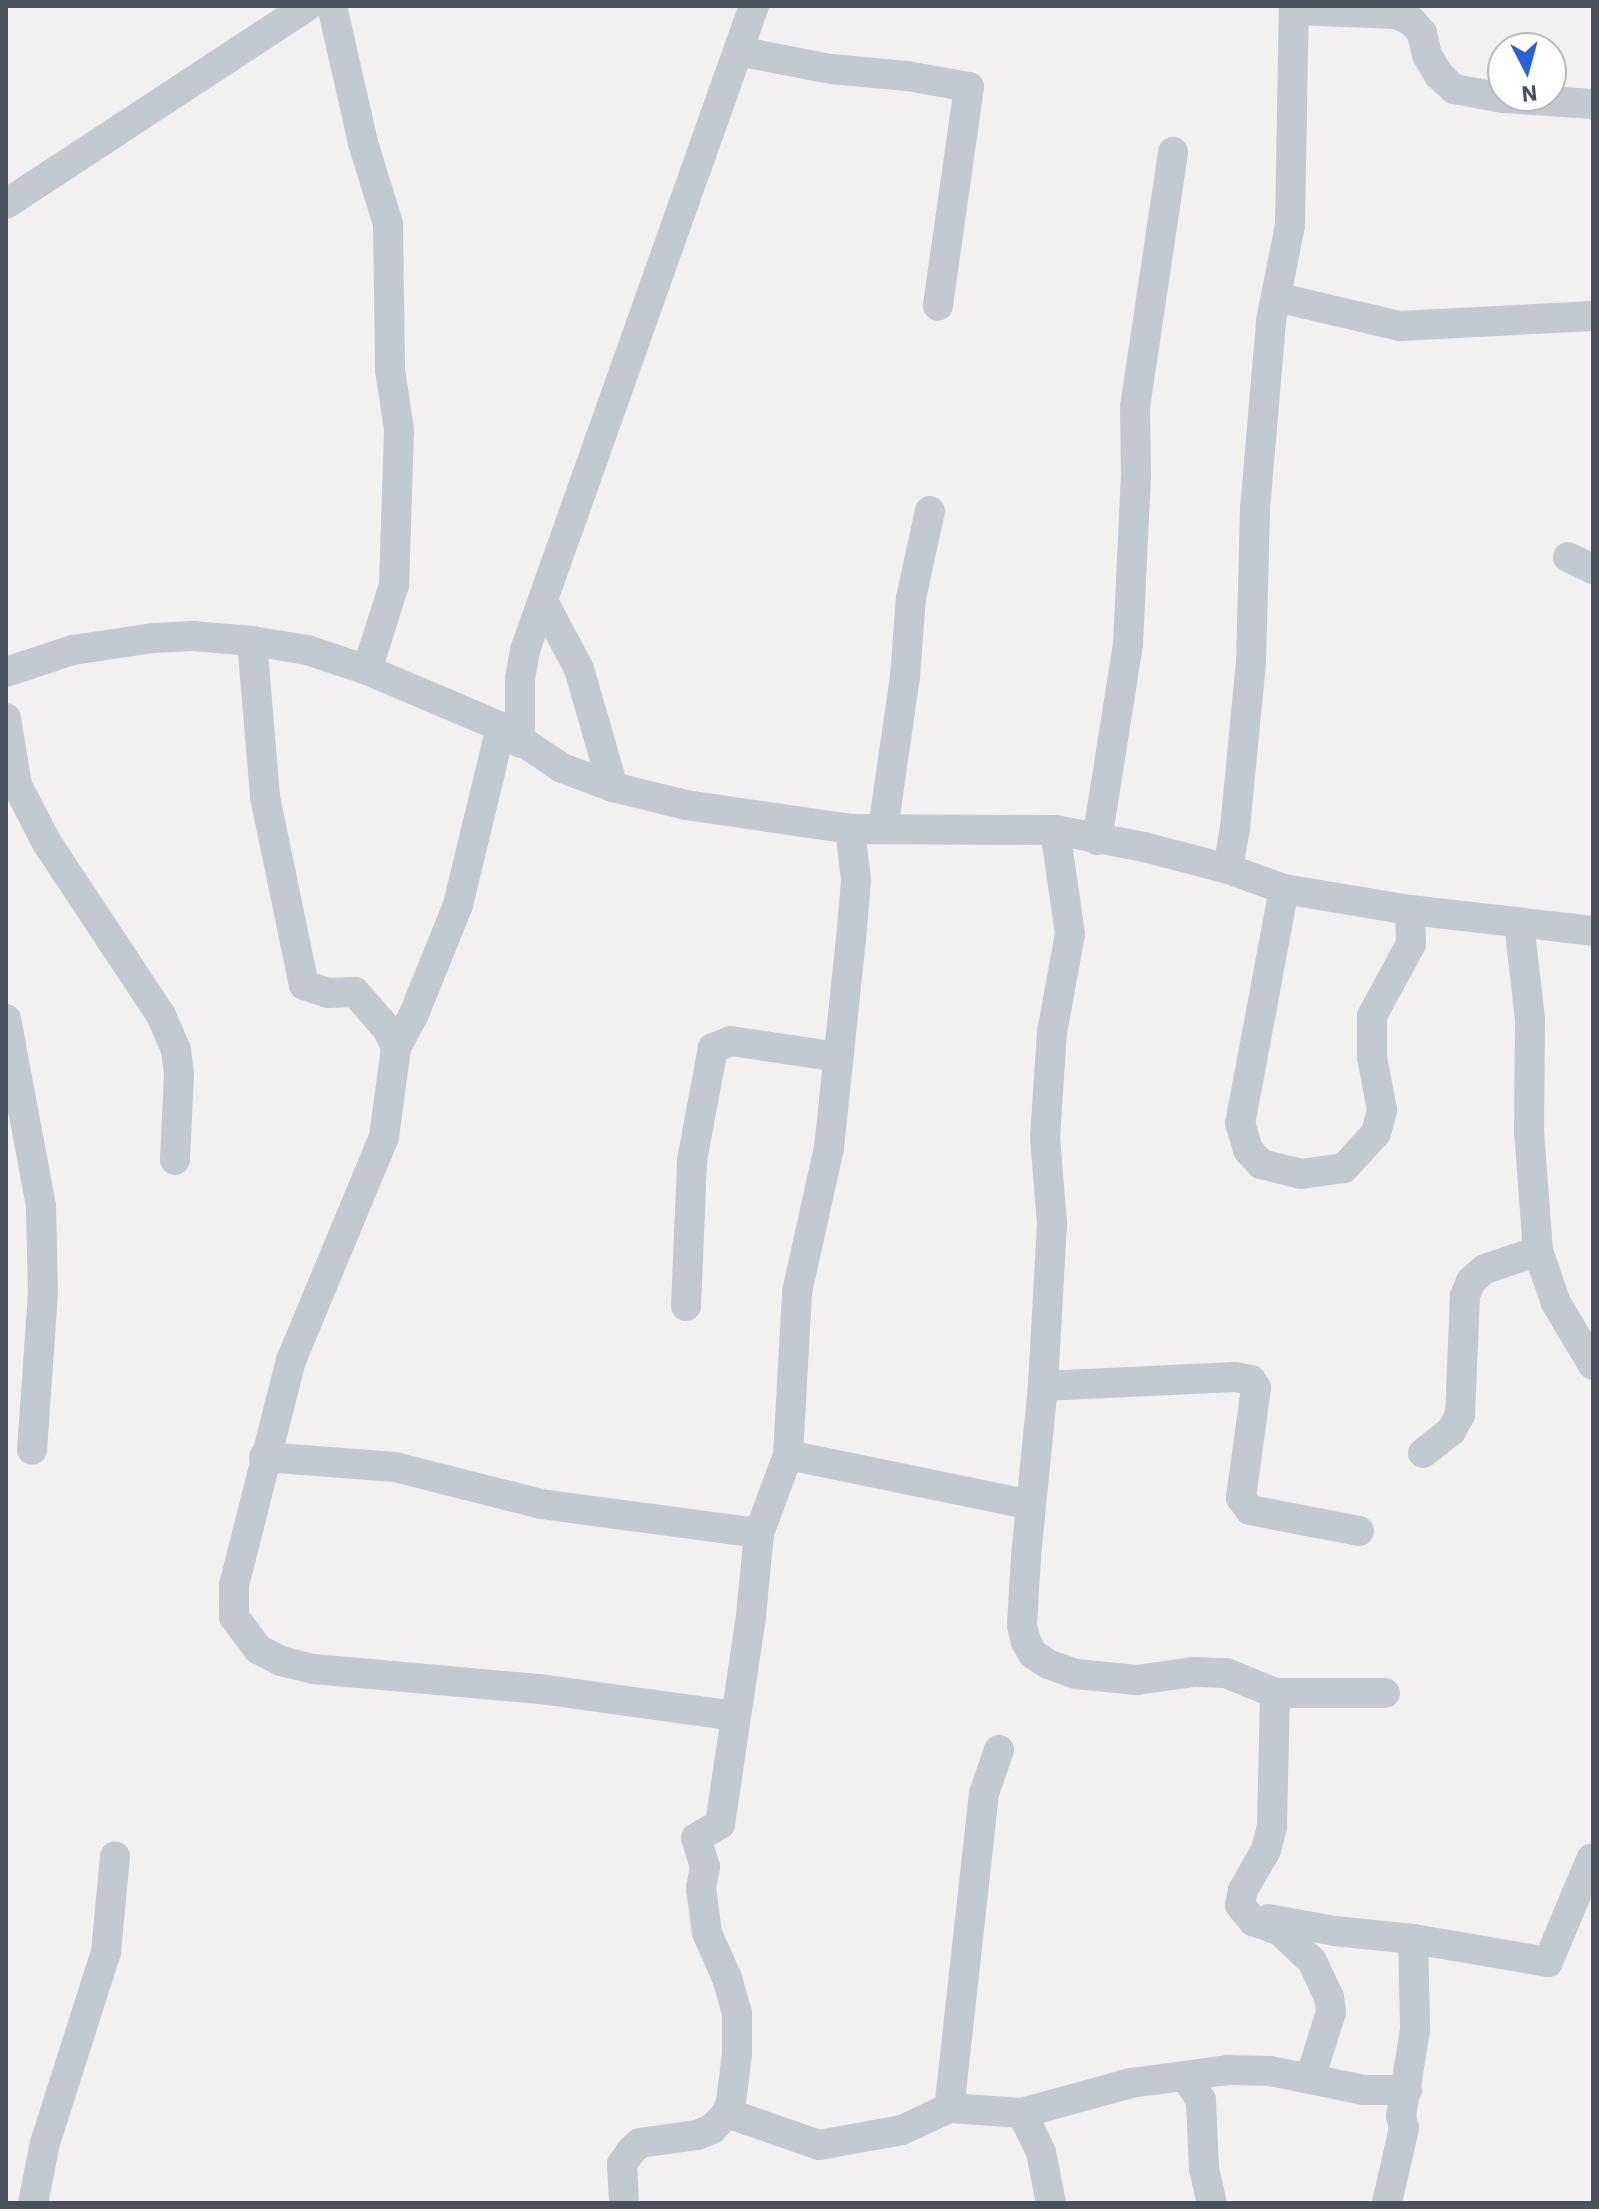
<!DOCTYPE html>
<style>
body{margin:0}
#map{position:relative;width:1599px;height:2209px;overflow:hidden;background:#f2f1f0;font-family:"IBM Plex Sans",sans-serif}
div>[style]{position:absolute}
.minor>*{height:30px;margin:-15px;padding:0 15px;transform-origin:15px;border-radius:15px;background:#c2c9d1}
span{translate:-50% -50%;white-space:nowrap;text-align:center;line-height:1.15;-webkit-text-stroke:6px #fff;paint-order:stroke}
.frame{position:absolute;inset:0;border:8px solid #49525c;pointer-events:none}
.north{position:absolute;left:1487px;top:32px;width:80px;height:80px;box-sizing:border-box;background:#fff;border:2px solid #b6babe;border-radius:50%;rotate:174deg;font-size:22px;font-weight:700;line-height:32px;text-align:center;color:#49525c}
.north::after{content:'';display:block;margin:auto;width:28px;height:36px;background:#2763d6;clip-path:polygon(50% 0,100% 100%,50% 72%,0 100%)}
</style>
<div id="map">
<div class="minor">
<i style="left:332px;top:6px;width:140px;rotate:77.2deg"></i>
<i style="left:363px;top:143px;width:85px;rotate:72.8deg"></i>
<i style="left:388px;top:224px;width:146px;rotate:89.2deg"></i>
<i style="left:390px;top:370px;width:60px;rotate:81.3deg"></i>
<i style="left:399px;top:429px;width:156px;rotate:91.8deg"></i>
<i style="left:394px;top:585px;width:89px;rotate:107.6deg"></i>
<i style="left:1294px;top:10px;width:103px;rotate:2.2deg"></i>
<i style="left:1397px;top:14px;width:16px;rotate:27deg"></i>
<i style="left:1411px;top:21px;width:16px;rotate:47deg"></i>
<i style="left:1422px;top:33px;width:23px;rotate:77deg"></i>
<i style="left:1427px;top:55px;width:23px;rotate:59deg"></i>
<i style="left:1439px;top:75px;width:21px;rotate:43deg"></i>
<i style="left:1454px;top:89px;width:50px;rotate:10.4deg"></i>
<i style="left:1503px;top:98px;width:90px;rotate:3.8deg"></i>
<i style="left:738px;top:51px;width:95px;rotate:11deg"></i>
<i style="left:831px;top:69px;width:76px;rotate:5.3deg"></i>
<i style="left:907px;top:76px;width:63px;rotate:10.1deg"></i>
<i style="left:969px;top:87px;width:221px;rotate:98.1deg"></i>
<i style="left:6px;top:204px;width:360px;rotate:-33.3deg"></i>
<i style="left:1276px;top:297px;width:127px;rotate:13.2deg"></i>
<i style="left:1400px;top:326px;width:193px;rotate:-3deg"></i>
<i style="left:1568px;top:557px;width:28px;rotate:26deg"></i>
<i style="left:544px;top:603px;width:75px;rotate:62.1deg"></i>
<i style="left:579px;top:669px;width:123px;rotate:73.9deg"></i>
<i style="left:252px;top:641px;width:157px;rotate:85.2deg"></i>
<i style="left:265px;top:797px;width:192px;rotate:78.3deg"></i>
<i style="left:304px;top:985px;width:25px;rotate:18deg"></i>
<i style="left:328px;top:993px;width:27px;rotate:-2deg"></i>
<i style="left:355px;top:992px;width:50px;rotate:49deg"></i>
<i style="left:388px;top:1030px;width:20px;rotate:66deg"></i>
<i style="left:6px;top:672px;width:71px;rotate:-18.2deg"></i>
<i style="left:73px;top:650px;width:81px;rotate:-8.5deg"></i>
<i style="left:153px;top:638px;width:40px;rotate:-2.9deg"></i>
<i style="left:193px;top:636px;width:59px;rotate:4.8deg"></i>
<i style="left:252px;top:641px;width:56px;rotate:9.3deg"></i>
<i style="left:307px;top:650px;width:63px;rotate:18.4deg"></i>
<i style="left:367px;top:670px;width:146px;rotate:23deg"></i>
<i style="left:501px;top:727px;width:73px;rotate:33.9deg"></i>
<i style="left:562px;top:768px;width:54px;rotate:20.4deg"></i>
<i style="left:613px;top:787px;width:75px;rotate:13.9deg"></i>
<i style="left:686px;top:805px;width:166px;rotate:8.3deg"></i>
<i style="left:850px;top:829px;width:205px;rotate:0.3deg"></i>
<i style="left:1055px;top:830px;width:91px;rotate:10.8deg"></i>
<i style="left:1144px;top:847px;width:87px;rotate:14.7deg"></i>
<i style="left:1228px;top:869px;width:59px;rotate:19.7deg"></i>
<i style="left:1284px;top:889px;width:128px;rotate:9.5deg"></i>
<i style="left:1410px;top:910px;width:184px;rotate:6.5deg"></i>
<i style="left:6px;top:718px;width:68px;rotate:80.7deg"></i>
<i style="left:17px;top:785px;width:65px;rotate:62.7deg"></i>
<i style="left:47px;top:843px;width:206px;rotate:56.5deg"></i>
<i style="left:161px;top:1015px;width:38px;rotate:67deg"></i>
<i style="left:176px;top:1050px;width:24px;rotate:83deg"></i>
<i style="left:179px;top:1074px;width:86px;rotate:92.7deg"></i>
<i style="left:501px;top:727px;width:183px;rotate:103.6deg"></i>
<i style="left:458px;top:905px;width:118px;rotate:112deg"></i>
<i style="left:414px;top:1014px;width:38px;rotate:118deg"></i>
<i style="left:396px;top:1048px;width:90px;rotate:97.7deg"></i>
<i style="left:384px;top:1137px;width:242px;rotate:112.6deg"></i>
<i style="left:291px;top:1360px;width:232px;rotate:104.2deg"></i>
<i style="left:234px;top:1585px;width:32px;rotate:90deg"></i>
<i style="left:234px;top:1617px;width:40px;rotate:53deg"></i>
<i style="left:258px;top:1649px;width:26px;rotate:28deg"></i>
<i style="left:281px;top:1661px;width:34px;rotate:14deg"></i>
<i style="left:314px;top:1669px;width:227px;rotate:5.1deg"></i>
<i style="left:540px;top:1689px;width:196px;rotate:7.9deg"></i>
<i style="left:520px;top:743px;width:64px;rotate:-90deg"></i>
<i style="left:520px;top:679px;width:29px;rotate:-80deg"></i>
<i style="left:525px;top:650px;width:684px;rotate:-70.43deg"></i>
<i style="left:883px;top:829px;width:154px;rotate:-81.8deg"></i>
<i style="left:905px;top:677px;width:79px;rotate:-85.7deg"></i>
<i style="left:911px;top:598px;width:89px;rotate:-77.7deg"></i>
<i style="left:1055px;top:830px;width:105px;rotate:81.8deg"></i>
<i style="left:1070px;top:934px;width:100px;rotate:100.4deg"></i>
<i style="left:1052px;top:1032px;width:105px;rotate:93.8deg"></i>
<i style="left:1045px;top:1137px;width:87px;rotate:85.4deg"></i>
<i style="left:1052px;top:1224px;width:162px;rotate:93.2deg"></i>
<i style="left:1043px;top:1386px;width:172px;rotate:95.7deg"></i>
<i style="left:1026px;top:1557px;width:68px;rotate:93.4deg"></i>
<i style="left:1022px;top:1625px;width:17px;rotate:77deg"></i>
<i style="left:1026px;top:1642px;width:14px;rotate:60deg"></i>
<i style="left:1033px;top:1654px;width:18px;rotate:34deg"></i>
<i style="left:1048px;top:1664px;width:30px;rotate:20deg"></i>
<i style="left:1076px;top:1674px;width:61px;rotate:5.6deg"></i>
<i style="left:1137px;top:1680px;width:58px;rotate:-8deg"></i>
<i style="left:1194px;top:1672px;width:32px;rotate:2deg"></i>
<i style="left:1226px;top:1673px;width:53px;rotate:22.2deg"></i>
<i style="left:1275px;top:1693px;width:110px"></i>
<i style="left:1097px;top:840px;width:198px;rotate:-81deg"></i>
<i style="left:1128px;top:644px;width:168px;rotate:-87.3deg"></i>
<i style="left:1136px;top:476px;width:69px;rotate:-90.8deg"></i>
<i style="left:1135px;top:407px;width:258px;rotate:-81.5deg"></i>
<i style="left:1228px;top:869px;width:42px;rotate:-80.3deg"></i>
<i style="left:1235px;top:828px;width:166px;rotate:-84.5deg"></i>
<i style="left:1251px;top:663px;width:154px;rotate:-88.5deg"></i>
<i style="left:1255px;top:509px;width:189px;rotate:-85.1deg"></i>
<i style="left:1271px;top:321px;width:98px;rotate:-78.8deg"></i>
<i style="left:1290px;top:225px;width:219px;rotate:-89deg"></i>
<i style="left:1284px;top:889px;width:238px;rotate:100.6deg"></i>
<i style="left:1240px;top:1123px;width:28px;rotate:73deg"></i>
<i style="left:1248px;top:1150px;width:19px;rotate:47deg"></i>
<i style="left:1261px;top:1164px;width:41px;rotate:14deg"></i>
<i style="left:1301px;top:1174px;width:43px;rotate:-7.9deg"></i>
<i style="left:1344px;top:1168px;width:47px;rotate:-47.6deg"></i>
<i style="left:1376px;top:1133px;width:24px;rotate:-75deg"></i>
<i style="left:1382px;top:1110px;width:54px;rotate:-100.7deg"></i>
<i style="left:1372px;top:1057px;width:41px;rotate:-90deg"></i>
<i style="left:1372px;top:1016px;width:82px;rotate:-61.6deg"></i>
<i style="left:1411px;top:944px;width:34px;rotate:-92deg"></i>
<i style="left:1519px;top:923px;width:98px;rotate:83.5deg"></i>
<i style="left:1530px;top:1020px;width:111px;rotate:90.5deg"></i>
<i style="left:1529px;top:1131px;width:120px;rotate:85.7deg"></i>
<i style="left:1538px;top:1251px;width:55px;rotate:70.9deg"></i>
<i style="left:1556px;top:1303px;width:72px;rotate:59.2deg"></i>
<i style="left:6px;top:1019px;width:190px;rotate:79.4deg"></i>
<i style="left:41px;top:1206px;width:87px;rotate:88.7deg"></i>
<i style="left:43px;top:1293px;width:157px;rotate:94deg"></i>
<i style="left:686px;top:1306px;width:146px;rotate:-87.6deg"></i>
<i style="left:692px;top:1160px;width:114px;rotate:-79.4deg"></i>
<i style="left:713px;top:1048px;width:19px;rotate:-21deg"></i>
<i style="left:731px;top:1041px;width:108px;rotate:8.5deg"></i>
<i style="left:1043px;top:1386px;width:192px;rotate:-2.7deg"></i>
<i style="left:1235px;top:1377px;width:16px;rotate:11deg"></i>
<i style="left:1251px;top:1380px;width:9px;rotate:58deg"></i>
<i style="left:1256px;top:1388px;width:111px;rotate:97.8deg"></i>
<i style="left:1241px;top:1498px;width:15px;rotate:53deg"></i>
<i style="left:1250px;top:1510px;width:111px;rotate:10.9deg"></i>
<i style="left:1423px;top:1453px;width:36px;rotate:-38deg"></i>
<i style="left:1451px;top:1431px;width:18px;rotate:-61deg"></i>
<i style="left:1460px;top:1415px;width:119px;rotate:-87.6deg"></i>
<i style="left:1465px;top:1296px;width:16px;rotate:-68deg"></i>
<i style="left:1471px;top:1281px;width:18px;rotate:-41deg"></i>
<i style="left:1485px;top:1269px;width:56px;rotate:-18.8deg"></i>
<i style="left:788px;top:1455px;width:248px;rotate:11.6deg"></i>
<i style="left:264px;top:1457px;width:131px;rotate:4.4deg"></i>
<i style="left:395px;top:1467px;width:151px;rotate:14.2deg"></i>
<i style="left:541px;top:1504px;width:220px;rotate:7.6deg"></i>
<i style="left:1275px;top:1693px;width:134px;rotate:91.3deg"></i>
<i style="left:1272px;top:1827px;width:24px;rotate:105deg"></i>
<i style="left:1266px;top:1850px;width:46px;rotate:119.9deg"></i>
<i style="left:1243px;top:1890px;width:15px;rotate:101deg"></i>
<i style="left:1240px;top:1905px;width:21px;rotate:51deg"></i>
<i style="left:1253px;top:1921px;width:29px;rotate:20deg"></i>
<i style="left:1280px;top:1931px;width:44px;rotate:43.2deg"></i>
<i style="left:1312px;top:1961px;width:40px;rotate:65deg"></i>
<i style="left:1329px;top:1997px;width:15px;rotate:82deg"></i>
<i style="left:1331px;top:2012px;width:70px;rotate:107.4deg"></i>
<i style="left:1310px;top:2079px;width:55px;rotate:11.5deg"></i>
<i style="left:1364px;top:2090px;width:43px"></i>
<i style="left:999px;top:1750px;width:46px;rotate:109.2deg"></i>
<i style="left:984px;top:1793px;width:317px;rotate:96.3deg"></i>
<i style="left:949px;top:2108px;width:73px;rotate:3.9deg"></i>
<i style="left:1268px;top:1919px;width:68px;rotate:10.2deg"></i>
<i style="left:1335px;top:1931px;width:78px;rotate:5.9deg"></i>
<i style="left:1413px;top:1939px;width:91px;rotate:88.7deg"></i>
<i style="left:1415px;top:2030px;width:87px;rotate:99.2deg"></i>
<i style="left:1401px;top:2116px;width:12px;rotate:76deg"></i>
<i style="left:1404px;top:2128px;width:77px;rotate:102.8deg"></i>
<i style="left:1413px;top:1939px;width:137px;rotate:9.7deg"></i>
<i style="left:1548px;top:1962px;width:112px;rotate:-67.3deg"></i>
<i style="left:1186px;top:2077px;width:27px;rotate:57deg"></i>
<i style="left:1201px;top:2100px;width:69px;rotate:87.5deg"></i>
<i style="left:1204px;top:2169px;width:35px;rotate:77deg"></i>
<i style="left:727px;top:2113px;width:97px;rotate:19.2deg"></i>
<i style="left:819px;top:2145px;width:84px;rotate:-10.2deg"></i>
<i style="left:902px;top:2130px;width:52px;rotate:-25.1deg"></i>
<i style="left:33px;top:2203px;width:61px;rotate:-78.7deg"></i>
<i style="left:45px;top:2143px;width:201px;rotate:-72.3deg"></i>
<i style="left:106px;top:1952px;width:96px;rotate:-84.6deg"></i>
<i style="left:624px;top:2203px;width:39px;rotate:-93deg"></i>
<i style="left:622px;top:2164px;width:16px;rotate:-55deg"></i>
<i style="left:631px;top:2151px;width:12px;rotate:-42deg"></i>
<i style="left:640px;top:2143px;width:58px;rotate:-8deg"></i>
<i style="left:697px;top:2135px;width:16px;rotate:-22deg"></i>
<i style="left:712px;top:2129px;width:22px;rotate:-47deg"></i>
<i style="left:727px;top:2113px;width:12px;rotate:-70deg"></i>
<i style="left:731px;top:2102px;width:48px;rotate:-82.9deg"></i>
<i style="left:737px;top:2054px;width:41px;rotate:-90deg"></i>
<i style="left:737px;top:2013px;width:36px;rotate:-106deg"></i>
<i style="left:727px;top:1978px;width:49px;rotate:-114deg"></i>
<i style="left:707px;top:1933px;width:45px;rotate:-97.6deg"></i>
<i style="left:701px;top:1888px;width:21px;rotate:-79deg"></i>
<i style="left:705px;top:1867px;width:30px;rotate:-107deg"></i>
<i style="left:696px;top:1838px;width:28px;rotate:-30deg"></i>
<i style="left:720px;top:1824px;width:210px;rotate:-81.5deg"></i>
<i style="left:751px;top:1616px;width:83px;rotate:-84.5deg"></i>
<i style="left:759px;top:1533px;width:83px;rotate:-69.6deg"></i>
<i style="left:788px;top:1455px;width:163px;rotate:-86.8deg"></i>
<i style="left:797px;top:1292px;width:148px;rotate:-77.5deg"></i>
<i style="left:829px;top:1148px;width:209px;rotate:-84deg"></i>
<i style="left:851px;top:940px;width:60px;rotate:-85.2deg"></i>
<i style="left:856px;top:880px;width:51px;rotate:-96.7deg"></i>
<i style="left:1051px;top:2203px;width:52px;rotate:-101.1deg"></i>
<i style="left:1041px;top:2152px;width:43px;rotate:-116deg"></i>
<i style="left:1022px;top:2113px;width:113px;rotate:-15.4deg"></i>
<i style="left:1131px;top:2083px;width:99px;rotate:-7.6deg"></i>
<i style="left:1229px;top:2070px;width:41px;rotate:1.4deg"></i>
<i style="left:1270px;top:2071px;width:41px;rotate:11.3deg"></i>
</div>
<div class="frame"></div>
<div class="north">N</div>
</div>
